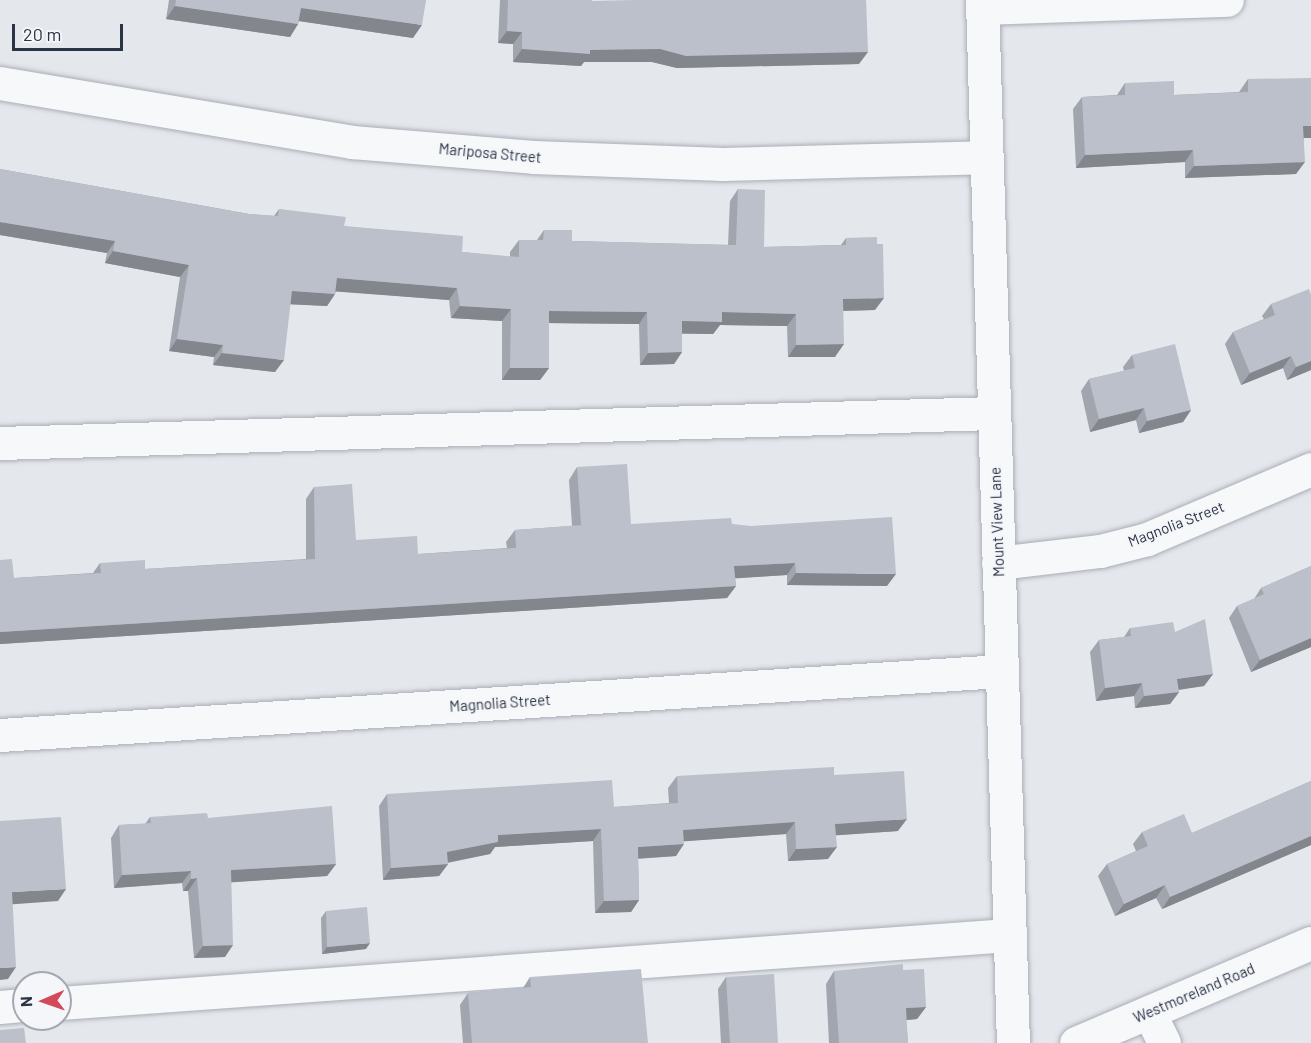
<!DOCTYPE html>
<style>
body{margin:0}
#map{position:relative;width:1311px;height:1043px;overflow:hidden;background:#e4e7ec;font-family:Barlow,sans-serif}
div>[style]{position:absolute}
.roads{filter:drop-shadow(0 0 2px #a9aeb7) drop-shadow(0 0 2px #a9aeb7)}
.minor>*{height:33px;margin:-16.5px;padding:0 16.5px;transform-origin:16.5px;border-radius:16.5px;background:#f7f8fa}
.wall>*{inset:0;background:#a1a5ae}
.shaded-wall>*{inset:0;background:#83868d}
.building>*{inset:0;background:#bbc0ca}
span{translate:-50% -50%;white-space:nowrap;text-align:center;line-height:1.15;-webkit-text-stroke:4.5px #f4f6f9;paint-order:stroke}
.street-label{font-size:15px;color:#2b3445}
.north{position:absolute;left:12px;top:971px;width:60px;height:60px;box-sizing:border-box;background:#f4f6f9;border:2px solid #a4a8b1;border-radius:50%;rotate:268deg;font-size:16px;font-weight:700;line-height:24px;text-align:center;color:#2b3445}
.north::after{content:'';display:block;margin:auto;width:21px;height:27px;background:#d1495b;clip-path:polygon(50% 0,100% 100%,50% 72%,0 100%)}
.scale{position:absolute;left:12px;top:24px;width:111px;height:27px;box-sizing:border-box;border:3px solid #2b3445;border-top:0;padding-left:8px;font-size:18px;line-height:21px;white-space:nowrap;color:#2b3445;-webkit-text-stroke:4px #f4f6f9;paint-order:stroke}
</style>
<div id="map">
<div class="roads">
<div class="minor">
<i style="left:982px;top:0;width:1043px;rotate:88.3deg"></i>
<i style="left:983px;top:8px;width:244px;rotate:-1.9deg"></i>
<i style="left:0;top:83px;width:357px;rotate:9.5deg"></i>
<i style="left:352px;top:142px;width:182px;rotate:4.7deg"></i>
<i style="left:533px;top:157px;width:190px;rotate:2.1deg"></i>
<i style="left:723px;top:164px;width:262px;rotate:-1.5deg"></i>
<i style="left:0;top:443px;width:994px;rotate:-1.73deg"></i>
<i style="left:998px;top:563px;width:103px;rotate:-6.7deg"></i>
<i style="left:1100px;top:551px;width:49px;rotate:-14.3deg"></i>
<i style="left:1147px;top:539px;width:178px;rotate:-23.1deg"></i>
<i style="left:0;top:735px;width:1003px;rotate:-3.66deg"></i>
<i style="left:60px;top:1003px;width:951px;rotate:-4.1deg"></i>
<i style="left:0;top:1007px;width:24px;rotate:-5deg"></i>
<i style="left:1149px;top:1012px;width:34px;rotate:64deg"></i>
<i style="left:1076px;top:1043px;width:255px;rotate:-23.1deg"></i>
</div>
</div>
<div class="wall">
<i style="clip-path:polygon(169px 0,426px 0,413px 38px,299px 21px,298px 24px,290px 37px,166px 19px)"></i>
<i style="clip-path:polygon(500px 0,592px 0,592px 1px,859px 64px,677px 68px,652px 62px,584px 62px,581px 66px,513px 62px,513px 44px,498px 43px)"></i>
<i style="clip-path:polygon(1248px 79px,1304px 138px,1296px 174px,1185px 178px,1185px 162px,1076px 168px,1073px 109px,1082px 97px,1117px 95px,1125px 83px,1174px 95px,1239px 92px)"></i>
<i style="clip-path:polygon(0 169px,249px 214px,274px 216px,279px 209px,344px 226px,462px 252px,510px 257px,510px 252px,519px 240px,537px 240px,544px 230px,572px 241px,728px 245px,730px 201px,738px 189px,764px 247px,841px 245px,846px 238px,875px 310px,843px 311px,835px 357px,788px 357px,787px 326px,720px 325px,713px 334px,682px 334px,682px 352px,674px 364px,640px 365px,639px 324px,549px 323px,549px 368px,540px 380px,502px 380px,502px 321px,451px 318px,449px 300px,336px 291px,335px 294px,327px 306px,290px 304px,275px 372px,213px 365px,214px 357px,169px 351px,180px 277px,105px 263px,107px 253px,0 235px)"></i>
<i style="clip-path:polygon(1311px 295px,1311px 370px,1287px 380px,1283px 368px,1241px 385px,1225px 344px,1233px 332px,1264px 319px,1262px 316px,1271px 304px)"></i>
<i style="clip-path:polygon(1132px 355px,1191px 410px,1183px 422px,1139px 433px,1136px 420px,1090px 432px,1081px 391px,1089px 379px,1124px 371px,1123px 367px)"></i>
<i style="clip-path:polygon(577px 467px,631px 524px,732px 524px,887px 586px,787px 585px,787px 575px,735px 578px,736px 586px,727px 598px,0 644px,0 560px,14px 578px,93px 573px,100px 563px,145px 569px,306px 559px,306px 499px,314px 487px,356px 540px,418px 554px,507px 548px,506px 542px,515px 530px,572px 526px,569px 480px)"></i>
<i style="clip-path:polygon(1311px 566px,1311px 647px,1251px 672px,1229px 618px,1237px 606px,1254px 599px,1261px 588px)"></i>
<i style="clip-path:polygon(1130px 628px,1175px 632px,1213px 674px,1204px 686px,1179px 690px,1179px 692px,1170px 704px,1135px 708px,1134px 696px,1096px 701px,1090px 652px,1099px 640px,1124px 637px)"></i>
<i style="clip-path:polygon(834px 775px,898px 831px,836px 835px,828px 859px,788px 861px,786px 834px,684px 841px,676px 856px,638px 859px,639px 900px,631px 912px,595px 913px,593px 841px,495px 847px,490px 854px,448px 863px,448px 864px,439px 876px,383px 880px,379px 806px,387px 794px,614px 807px,669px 803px,668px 788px,677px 776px)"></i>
<i style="clip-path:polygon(1311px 781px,1311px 845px,1162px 909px,1156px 898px,1115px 916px,1098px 876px,1107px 864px,1136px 851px,1133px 844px,1142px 832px,1192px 833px)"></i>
<i style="clip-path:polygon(150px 817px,208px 818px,336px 864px,327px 876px,231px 882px,225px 957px,194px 958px,188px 891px,183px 891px,182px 883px,114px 888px,111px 838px,119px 825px,145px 824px)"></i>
<i style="clip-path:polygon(326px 911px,366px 949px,322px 954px,321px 918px)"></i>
<i style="clip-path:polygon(903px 970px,926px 1007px,917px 1019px,906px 1020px,908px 1043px,829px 1043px,826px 984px,834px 971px)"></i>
<i style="clip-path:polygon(530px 977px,648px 1043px,463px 1043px,460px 1005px,468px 993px,523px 988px)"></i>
<i style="clip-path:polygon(726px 977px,778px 1043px,721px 1043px,718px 989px)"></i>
</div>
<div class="shaded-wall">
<i style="clip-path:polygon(175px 6px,298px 24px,290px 37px,166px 19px)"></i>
<i style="clip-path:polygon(301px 8px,422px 25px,413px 38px,292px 20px)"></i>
<i style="clip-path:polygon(507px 31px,522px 32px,513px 44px,498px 43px)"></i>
<i style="clip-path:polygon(522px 49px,660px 49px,868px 52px,859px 64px,677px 68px,652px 62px,584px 62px,581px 66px,513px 62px)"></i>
<i style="clip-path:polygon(1303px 126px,1311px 126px,1311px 138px,1294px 138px)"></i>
<i style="clip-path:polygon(1193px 150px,1185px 162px,1076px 168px,1085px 155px)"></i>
<i style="clip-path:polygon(1305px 162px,1296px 174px,1185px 178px,1194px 166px)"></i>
<i style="clip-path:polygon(0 222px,115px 241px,107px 253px,0 235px)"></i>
<i style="clip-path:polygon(113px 251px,189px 265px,180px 277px,105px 263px)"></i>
<i style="clip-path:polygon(337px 278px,457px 288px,449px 300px,329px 291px)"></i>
<i style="clip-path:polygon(292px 291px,335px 294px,327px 306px,283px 304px)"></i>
<i style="clip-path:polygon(884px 298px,875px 310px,834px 311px,843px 299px)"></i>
<i style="clip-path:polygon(460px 306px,511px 309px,502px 321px,451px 318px)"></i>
<i style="clip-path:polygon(549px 311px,647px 312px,639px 324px,541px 323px)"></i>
<i style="clip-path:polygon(722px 312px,796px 314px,787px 326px,720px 325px,713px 334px,673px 333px,682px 321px)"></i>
<i style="clip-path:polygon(177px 339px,223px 345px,214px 357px,169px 351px)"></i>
<i style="clip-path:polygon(844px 344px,835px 357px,788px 357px,796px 345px)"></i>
<i style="clip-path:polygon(682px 352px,674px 364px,640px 365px,648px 353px)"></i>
<i style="clip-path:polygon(222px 353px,284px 360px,275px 372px,213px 365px)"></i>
<i style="clip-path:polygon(1291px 356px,1283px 368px,1241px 385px,1250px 373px)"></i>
<i style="clip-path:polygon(1311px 361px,1311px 370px,1287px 380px,1296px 367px)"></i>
<i style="clip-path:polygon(510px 368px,549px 368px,540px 380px,502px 380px)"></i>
<i style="clip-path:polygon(1144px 408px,1136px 420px,1090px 432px,1099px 419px)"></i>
<i style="clip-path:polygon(1191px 410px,1183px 422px,1139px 433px,1147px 421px)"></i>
<i style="clip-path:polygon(795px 563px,787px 575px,726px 579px,734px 566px)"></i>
<i style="clip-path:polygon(796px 573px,896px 574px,887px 586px,787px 585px)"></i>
<i style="clip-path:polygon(736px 586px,727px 598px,0 644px,0 632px)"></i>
<i style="clip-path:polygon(1311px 638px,1311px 647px,1251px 672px,1260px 660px)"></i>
<i style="clip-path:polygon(1213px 674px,1204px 686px,1169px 691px,1177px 679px)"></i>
<i style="clip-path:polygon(1142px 683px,1134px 696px,1096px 701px,1105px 688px)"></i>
<i style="clip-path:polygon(1179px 692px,1170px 704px,1135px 708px,1144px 696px)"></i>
<i style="clip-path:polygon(907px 819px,898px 831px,827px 836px,835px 824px)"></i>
<i style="clip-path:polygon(795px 822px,786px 834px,675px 842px,683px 830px)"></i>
<i style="clip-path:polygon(601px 829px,593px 841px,495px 847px,490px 854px,439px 864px,447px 852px,498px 835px)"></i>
<i style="clip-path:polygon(1311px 836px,1311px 845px,1162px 909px,1170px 897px)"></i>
<i style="clip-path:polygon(684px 844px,676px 856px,629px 859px,638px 847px)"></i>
<i style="clip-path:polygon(837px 847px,828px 859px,788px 861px,796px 849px)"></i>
<i style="clip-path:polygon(336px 864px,327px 876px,222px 883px,231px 870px)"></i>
<i style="clip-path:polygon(448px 864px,439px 876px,383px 880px,391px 868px)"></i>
<i style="clip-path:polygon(191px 871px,182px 883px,114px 888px,122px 875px)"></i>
<i style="clip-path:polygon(197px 878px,188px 891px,183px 891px,191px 879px)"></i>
<i style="clip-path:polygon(1165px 885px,1156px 898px,1115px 916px,1124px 904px)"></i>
<i style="clip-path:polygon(66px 889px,58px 901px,3px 905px,12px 892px)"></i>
<i style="clip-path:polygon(639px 900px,631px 912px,595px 913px,604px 901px)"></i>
<i style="clip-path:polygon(370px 943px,366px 949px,322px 954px,327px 947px)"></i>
<i style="clip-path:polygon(233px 945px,225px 957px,194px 958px,203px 946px)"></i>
<i style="clip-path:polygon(16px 967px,8px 979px,0 980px,0 968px)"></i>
<i style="clip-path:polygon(926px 1007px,917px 1019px,897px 1021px,906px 1008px)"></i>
</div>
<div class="building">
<i style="clip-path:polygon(176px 0,426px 0,422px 25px,301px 8px,298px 24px,175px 6px)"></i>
<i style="clip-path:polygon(508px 0,592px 0,592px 1px,635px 0,866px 0,868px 52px,686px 56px,660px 49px,590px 50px,590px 54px,522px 49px,522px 32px,507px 31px)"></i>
<i style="clip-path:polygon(1311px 78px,1311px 126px,1303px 126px,1305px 162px,1194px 166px,1193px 150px,1085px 155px,1082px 97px,1125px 95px,1125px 83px,1174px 81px,1174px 95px,1248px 92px,1248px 79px)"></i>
<i style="clip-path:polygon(0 169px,249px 214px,278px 216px,279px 209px,346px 217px,344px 226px,463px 236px,462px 252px,519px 257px,519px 240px,543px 240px,544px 230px,572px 230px,572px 241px,736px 245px,738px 189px,765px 190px,764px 247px,846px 245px,846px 238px,877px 237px,877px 244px,883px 244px,884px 298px,843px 299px,844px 344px,796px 345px,796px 314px,722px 312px,722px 322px,682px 321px,682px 352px,648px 353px,647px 312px,549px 311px,549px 368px,510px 368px,511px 309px,460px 306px,457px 288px,337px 278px,335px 294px,292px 291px,284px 360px,222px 353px,223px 345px,177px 339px,189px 265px,113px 251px,115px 241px,0 222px)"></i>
<i style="clip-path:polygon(1309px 289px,1311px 295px,1311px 361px,1296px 367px,1291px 356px,1250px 373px,1233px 332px,1275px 315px,1271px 304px)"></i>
<i style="clip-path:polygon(1175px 344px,1191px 410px,1147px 421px,1144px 408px,1099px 419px,1089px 379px,1135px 368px,1132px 355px)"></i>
<i style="clip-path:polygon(627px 464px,631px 524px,731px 518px,732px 524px,751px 526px,892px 517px,896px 574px,796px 573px,795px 563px,734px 566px,736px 586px,0 632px,0 560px,12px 559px,14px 578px,101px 573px,100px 563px,145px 560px,145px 569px,315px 559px,314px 487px,352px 484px,356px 540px,417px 536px,418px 554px,516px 548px,515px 530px,581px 525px,577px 467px)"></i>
<i style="clip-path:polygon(1311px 566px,1311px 638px,1260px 660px,1237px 606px,1264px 594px,1261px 588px)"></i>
<i style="clip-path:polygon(1205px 619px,1213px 674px,1177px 679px,1179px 692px,1144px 696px,1142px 683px,1105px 688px,1099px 640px,1131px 636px,1130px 628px,1173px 622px,1175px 632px)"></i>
<i style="clip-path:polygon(834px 767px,834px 775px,904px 771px,907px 819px,835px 824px,837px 847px,796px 849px,795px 822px,683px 830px,684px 844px,638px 847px,639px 900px,604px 901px,601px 829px,498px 835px,498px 842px,447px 852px,448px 864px,391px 868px,387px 794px,612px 780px,614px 807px,678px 803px,677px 776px)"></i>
<i style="clip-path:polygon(1311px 781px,1311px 836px,1170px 897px,1165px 885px,1124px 904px,1107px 864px,1148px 846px,1142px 832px,1184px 814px,1192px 833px)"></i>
<i style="clip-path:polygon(332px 806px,336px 864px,231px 870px,233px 945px,203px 946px,197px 878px,191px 879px,191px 871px,122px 875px,119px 825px,151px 823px,150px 817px,207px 813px,208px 818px)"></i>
<i style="clip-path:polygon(61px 817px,66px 889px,12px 892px,16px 967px,0 968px,0 821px)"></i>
<i style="clip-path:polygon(367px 907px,370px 943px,327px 947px,326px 911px)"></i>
<i style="clip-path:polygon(903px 964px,903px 970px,924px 969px,926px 1007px,906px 1008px,908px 1043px,839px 1043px,834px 971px)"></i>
<i style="clip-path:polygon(641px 969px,648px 1043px,472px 1043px,468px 993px,531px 987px,530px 977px)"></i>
<i style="clip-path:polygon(774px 974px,778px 1043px,730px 1043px,726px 977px)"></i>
<i style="clip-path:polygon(24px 1028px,26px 1043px,0 1043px,0 1030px)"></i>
</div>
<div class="street-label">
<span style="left:490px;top:153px;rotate:5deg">Mariposa Street</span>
<span style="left:997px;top:522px;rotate:-92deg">Mount View Lane</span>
<span style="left:1176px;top:524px;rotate:-21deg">Magnolia Street</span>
<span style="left:500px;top:703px;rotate:-4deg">Magnolia Street</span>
<span style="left:1194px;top:993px;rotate:-23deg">Westmoreland Road</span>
</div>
<div class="north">N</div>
<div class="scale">20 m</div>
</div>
